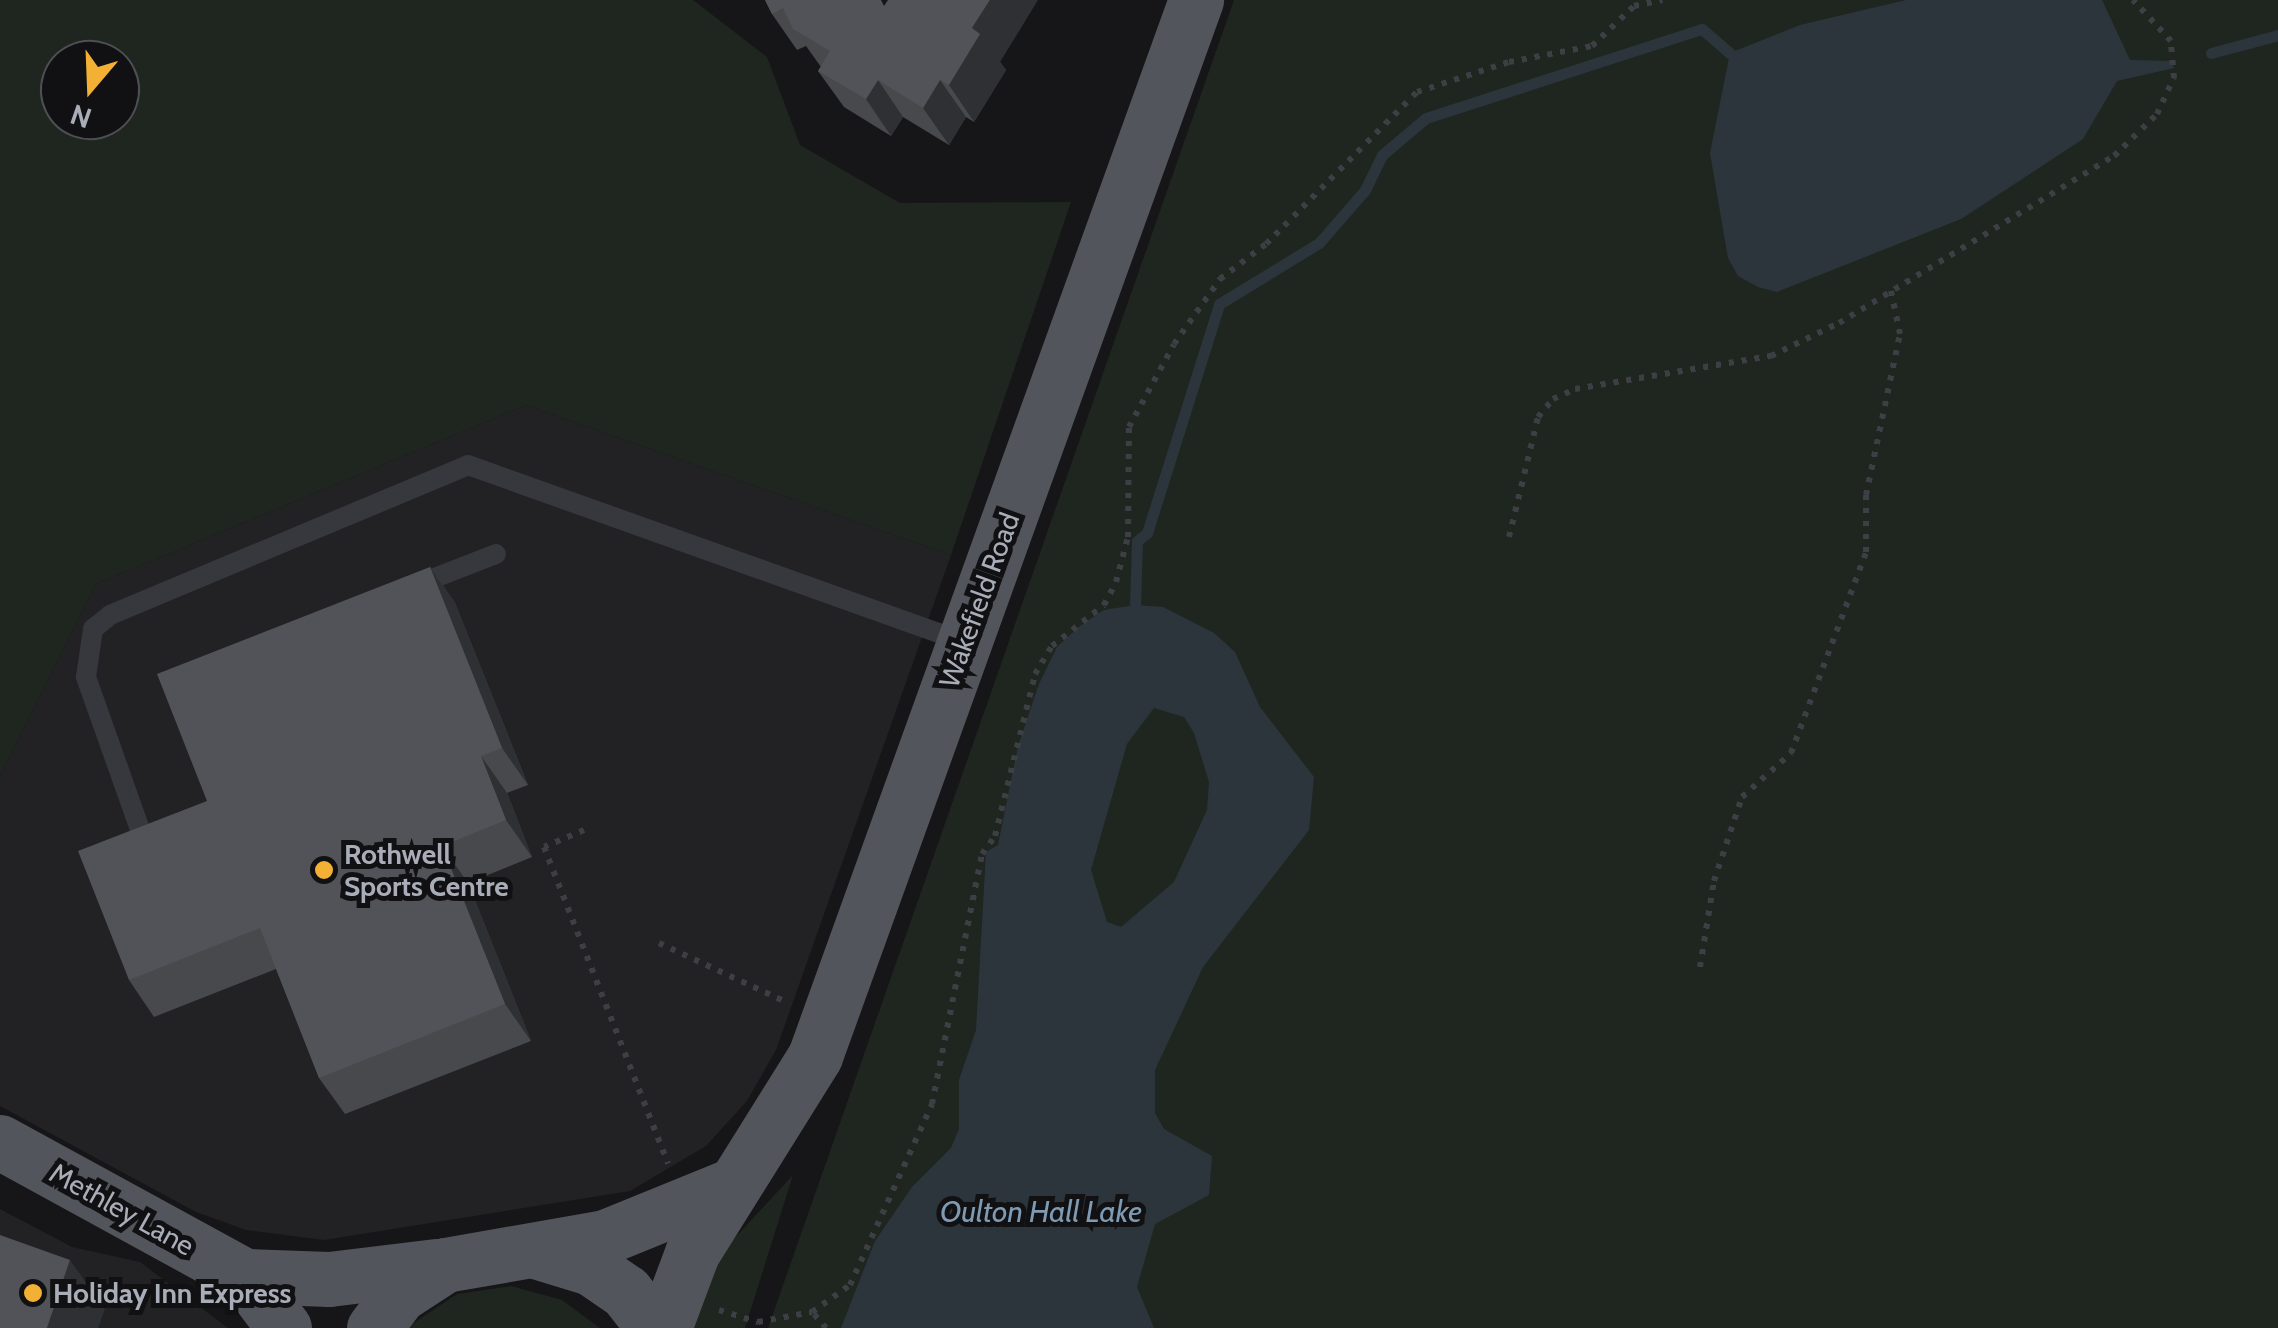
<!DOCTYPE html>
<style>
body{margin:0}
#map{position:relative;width:2278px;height:1328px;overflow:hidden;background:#161618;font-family:Cabin,sans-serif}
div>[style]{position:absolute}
.built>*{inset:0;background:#222225}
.green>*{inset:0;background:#1e261f}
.water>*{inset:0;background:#2c353c}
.stream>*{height:11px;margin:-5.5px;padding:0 5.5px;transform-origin:5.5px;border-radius:5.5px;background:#2c353c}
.path>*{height:6px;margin-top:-3px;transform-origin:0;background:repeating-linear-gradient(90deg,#3d3f44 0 5px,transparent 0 13px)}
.service>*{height:20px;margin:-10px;padding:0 10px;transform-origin:10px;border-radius:10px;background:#37383d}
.primary>*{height:55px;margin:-27.5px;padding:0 27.5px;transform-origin:27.5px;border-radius:27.5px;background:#53555c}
.wall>*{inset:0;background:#47494d}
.shaded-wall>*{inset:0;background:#2f3033}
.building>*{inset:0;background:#525359}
.dots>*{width:28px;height:28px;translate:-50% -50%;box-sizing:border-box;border:5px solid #111113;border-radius:50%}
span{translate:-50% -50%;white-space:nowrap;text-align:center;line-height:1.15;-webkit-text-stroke:10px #111113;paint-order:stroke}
.street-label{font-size:28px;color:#a8adb8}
.poi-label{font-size:28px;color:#a8adb8;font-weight:700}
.left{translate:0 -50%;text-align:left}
.water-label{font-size:30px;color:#7f9bb3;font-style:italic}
.north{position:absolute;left:40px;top:40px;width:100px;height:100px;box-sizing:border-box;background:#111113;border:2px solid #4d4f55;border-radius:50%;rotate:199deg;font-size:28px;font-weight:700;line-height:40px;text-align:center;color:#a8adb8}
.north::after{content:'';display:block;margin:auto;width:35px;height:45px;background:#f2b134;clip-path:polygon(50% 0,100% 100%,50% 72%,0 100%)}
</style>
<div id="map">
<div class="built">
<i style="clip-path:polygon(526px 405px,951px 555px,776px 1050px,747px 1101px,706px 1146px,630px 1191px,324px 1240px,246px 1230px,196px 1212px,0 1106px,0 776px,96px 584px)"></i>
<i style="clip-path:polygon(0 1209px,72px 1247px,140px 1262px,228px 1328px,0 1328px)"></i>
</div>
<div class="green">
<i style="clip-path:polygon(evenodd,0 0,693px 0,767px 57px,800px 145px,900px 203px,1071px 202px,951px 555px,526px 405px,96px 584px,0 776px,0 0,60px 60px,120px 60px,120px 120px,60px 120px,60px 60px)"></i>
<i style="clip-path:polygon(1234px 0,2278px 0,2278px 1328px,768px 1328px)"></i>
<i style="clip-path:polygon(793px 1175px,745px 1328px,688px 1328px,718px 1256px)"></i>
<i style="clip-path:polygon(511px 1286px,562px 1300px,600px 1328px,406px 1328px,457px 1294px)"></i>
</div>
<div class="water">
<i style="clip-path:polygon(1906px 0,2102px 0,2130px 60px,2171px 61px,2174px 68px,2117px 81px,2083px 139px,1961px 219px,1777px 292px,1758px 287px,1738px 276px,1728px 258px,1710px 153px,1730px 53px,1800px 25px)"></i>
<i style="clip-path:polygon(evenodd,1135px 605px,1163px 607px,1214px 633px,1235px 652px,1260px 707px,1314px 777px,1309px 830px,1203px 967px,1155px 1070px,1155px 1113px,1164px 1129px,1212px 1156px,1209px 1195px,1155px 1224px,1137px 1287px,1154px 1328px,841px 1328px,875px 1241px,912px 1187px,951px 1148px,959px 1129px,959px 1080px,976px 1030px,986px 852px,998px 845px,1018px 746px,1039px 684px,1057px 647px,1080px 626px,1104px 610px,1135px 605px,1154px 708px,1184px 717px,1194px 733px,1209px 782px,1207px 810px,1174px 882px,1121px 927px,1107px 922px,1091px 870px,1127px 744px,1154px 708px)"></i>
</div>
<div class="stream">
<i style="left:2211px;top:53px;width:69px;rotate:-15deg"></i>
<i style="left:1135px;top:605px;width:64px;rotate:-88.2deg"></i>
<i style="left:1137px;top:541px;width:13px;rotate:-39deg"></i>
<i style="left:1147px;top:533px;width:240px;rotate:-72.5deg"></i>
<i style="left:1219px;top:304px;width:117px;rotate:-31.4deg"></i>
<i style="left:1319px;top:243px;width:70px;rotate:-49deg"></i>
<i style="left:1365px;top:190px;width:39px;rotate:-64deg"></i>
<i style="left:1382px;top:155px;width:57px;rotate:-40.1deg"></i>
<i style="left:1426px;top:118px;width:290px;rotate:-17.9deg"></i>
<i style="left:1702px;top:29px;width:37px;rotate:41deg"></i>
</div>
<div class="path">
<i style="left:1509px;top:537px;width:123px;rotate:-76.4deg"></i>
<i style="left:1538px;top:417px;width:23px;rotate:-50deg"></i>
<i style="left:1553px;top:399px;width:24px;rotate:-24deg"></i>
<i style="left:1575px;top:389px;width:199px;rotate:-9.6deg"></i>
<i style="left:1771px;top:356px;width:76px;rotate:-25.9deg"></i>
<i style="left:1839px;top:323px;width:322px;rotate:-31.3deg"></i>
<i style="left:2114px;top:156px;width:60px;rotate:-44.3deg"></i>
<i style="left:2157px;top:114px;width:40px;rotate:-65deg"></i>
<i style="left:2174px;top:78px;width:37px;rotate:-95deg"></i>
<i style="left:2171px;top:41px;width:56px;rotate:-132.8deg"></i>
<i style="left:584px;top:830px;width:43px;rotate:157deg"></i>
<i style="left:544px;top:847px;width:340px;rotate:68.6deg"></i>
<i style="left:659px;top:943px;width:140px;rotate:24.9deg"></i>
<i style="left:1700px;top:967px;width:87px;rotate:-80.8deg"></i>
<i style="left:1714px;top:881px;width:89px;rotate:-71.6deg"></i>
<i style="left:1742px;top:797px;width:66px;rotate:-41.9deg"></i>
<i style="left:1791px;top:753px;width:215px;rotate:-69.5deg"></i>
<i style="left:1866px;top:552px;width:57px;rotate:-90deg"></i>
<i style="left:1866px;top:495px;width:165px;rotate:-78.1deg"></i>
<i style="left:1900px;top:334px;width:44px;rotate:-101.8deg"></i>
<i style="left:719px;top:1310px;width:41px;rotate:17.1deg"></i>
<i style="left:758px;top:1322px;width:55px;rotate:-10.5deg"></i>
<i style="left:826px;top:1328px;width:21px;rotate:-131deg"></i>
<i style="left:812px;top:1312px;width:47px;rotate:-35.4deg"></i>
<i style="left:850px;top:1285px;width:199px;rotate:-65.6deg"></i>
<i style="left:932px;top:1104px;width:255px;rotate:-78.7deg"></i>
<i style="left:982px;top:854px;width:22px;rotate:-54deg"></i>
<i style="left:995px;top:836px;width:167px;rotate:-76.1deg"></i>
<i style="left:1035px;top:674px;width:33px;rotate:-59deg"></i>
<i style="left:1052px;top:646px;width:66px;rotate:-38.3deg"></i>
<i style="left:1104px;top:605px;width:26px;rotate:-62deg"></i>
<i style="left:1116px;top:582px;width:47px;rotate:-75.1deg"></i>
<i style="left:1128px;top:537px;width:110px;rotate:-89.5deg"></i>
<i style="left:1129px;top:427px;width:94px;rotate:-61.5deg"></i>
<i style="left:1174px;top:344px;width:80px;rotate:-54.7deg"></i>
<i style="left:1220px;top:279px;width:58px;rotate:-37.3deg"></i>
<i style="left:1266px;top:244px;width:214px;rotate:-45.2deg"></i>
<i style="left:1417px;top:92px;width:97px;rotate:-18.1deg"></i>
<i style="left:1509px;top:62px;width:85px;rotate:-10.9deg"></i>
<i style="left:1592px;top:46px;width:58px;rotate:-43.6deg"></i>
<i style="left:1634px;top:6px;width:29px;rotate:-12deg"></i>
</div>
<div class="service">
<i style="left:414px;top:586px;width:88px;rotate:-21.3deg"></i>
<i style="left:143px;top:838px;width:171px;rotate:-109.5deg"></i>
<i style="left:86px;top:677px;width:49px;rotate:-81.7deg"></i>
<i style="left:93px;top:629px;width:22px;rotate:-39deg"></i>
<i style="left:110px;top:615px;width:388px;rotate:-22.7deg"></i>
<i style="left:468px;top:465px;width:523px;rotate:19.65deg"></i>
</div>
<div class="primary">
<i style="left:0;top:1142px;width:279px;rotate:28.7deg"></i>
<i style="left:245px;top:1276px;width:65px;rotate:53.1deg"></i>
<i style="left:535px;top:1251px;width:59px;rotate:16.9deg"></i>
<i style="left:591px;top:1268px;width:42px;rotate:34.4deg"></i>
<i style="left:626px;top:1292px;width:46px;rotate:52.1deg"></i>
<i style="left:245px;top:1276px;width:84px;rotate:2deg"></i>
<i style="left:329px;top:1279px;width:108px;rotate:-6.9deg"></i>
<i style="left:374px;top:1328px;width:41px;rotate:-52.9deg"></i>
<i style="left:399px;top:1295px;width:55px;rotate:-33.1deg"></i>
<i style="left:445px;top:1265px;width:162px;rotate:-9.9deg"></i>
<i style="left:605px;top:1237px;width:138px;rotate:-22.1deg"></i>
<i style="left:664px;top:1328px;width:80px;rotate:-69.5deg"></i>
<i style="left:692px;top:1253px;width:232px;rotate:-58deg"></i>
<i style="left:815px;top:1056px;width:1123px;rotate:-70.16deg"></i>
</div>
<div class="wall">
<i style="clip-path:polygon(765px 0,1000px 62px,1006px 70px,974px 122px,966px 117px,949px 145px,903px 117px,891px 136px,844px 107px,818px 71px,821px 67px,806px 46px,797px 50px,772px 14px)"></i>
<i style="clip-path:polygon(430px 567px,455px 603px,528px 785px,507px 793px,532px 857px,468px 883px,531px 1041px,345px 1114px,319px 1078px,276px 969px,154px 1017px,129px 980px,207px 801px)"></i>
</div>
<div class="shaded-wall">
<i style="clip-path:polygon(990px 0,1038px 0,1000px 62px,1006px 70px,974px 122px,949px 85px,972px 28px)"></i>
<i style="clip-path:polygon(878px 80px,903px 117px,891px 136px,866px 99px)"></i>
<i style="clip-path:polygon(940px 80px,966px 117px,949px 145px,923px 108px)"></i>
<i style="clip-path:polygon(430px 567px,455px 603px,528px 785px,502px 748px)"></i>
<i style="clip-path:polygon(481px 756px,507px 793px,532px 857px,506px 820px)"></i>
<i style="clip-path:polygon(442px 846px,468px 883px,531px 1041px,505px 1004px)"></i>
<i style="clip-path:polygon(70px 1260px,105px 1309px,98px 1328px,47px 1328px)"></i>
</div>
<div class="building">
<i style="clip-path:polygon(765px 0,881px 0,884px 6px,888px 0,990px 0,972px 28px,980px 34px,949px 85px,940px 80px,923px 108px,878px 80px,866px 99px,818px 71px,830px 51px,793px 29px,783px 8px,772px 14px)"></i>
<i style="clip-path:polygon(430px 567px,502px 748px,481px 756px,506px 820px,442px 846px,505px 1004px,319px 1078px,260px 928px,129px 980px,78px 851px,207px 801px,157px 674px)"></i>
<i style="clip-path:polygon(0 1235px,70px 1260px,47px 1328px,0 1328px)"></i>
</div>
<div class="dots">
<i style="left:324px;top:870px;background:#f2b134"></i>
<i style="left:33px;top:1293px;background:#f2b134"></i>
</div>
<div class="street-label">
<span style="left:979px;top:600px;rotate:-70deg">Wakefield Road</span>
<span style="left:122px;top:1209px;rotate:29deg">Methley Lane</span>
</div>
<div class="poi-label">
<span class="left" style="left:344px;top:870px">Rothwell<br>Sports Centre</span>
<span class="left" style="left:53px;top:1293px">Holiday Inn Express</span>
</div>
<div class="water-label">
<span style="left:1041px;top:1212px">Oulton Hall Lake</span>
</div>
<div class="north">N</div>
</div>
